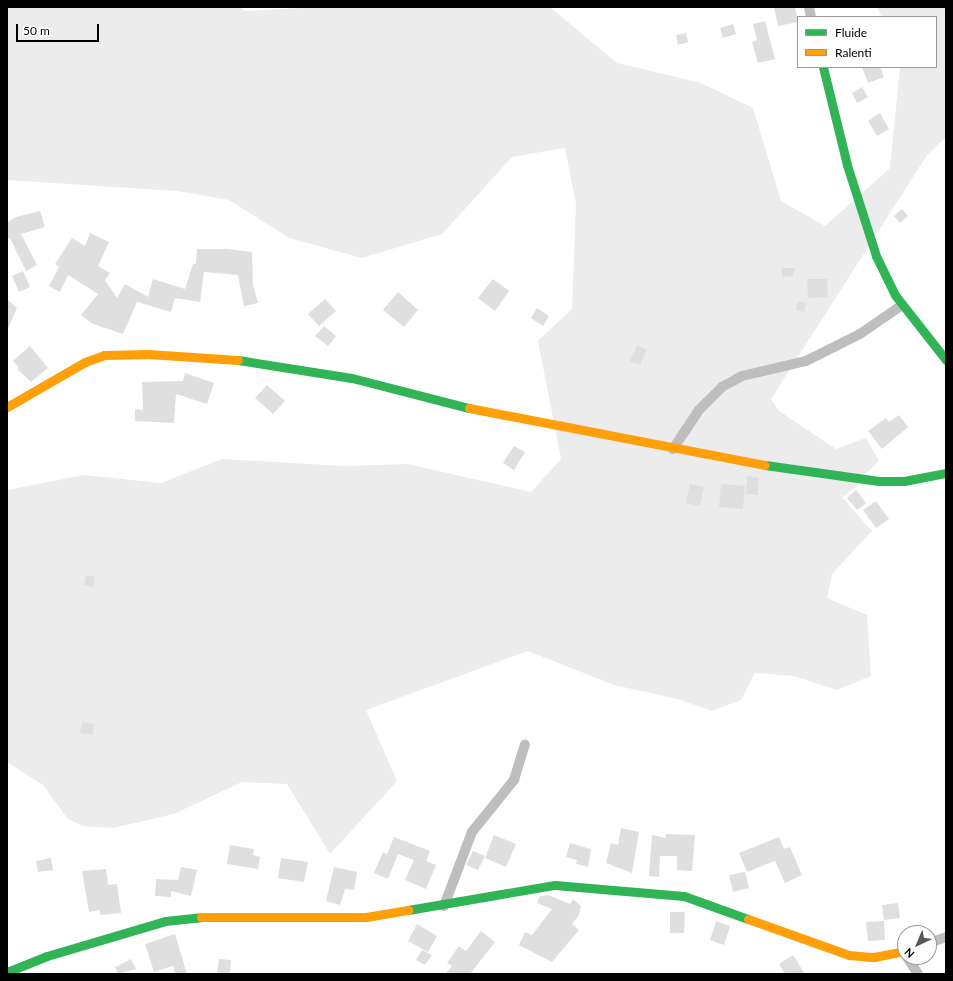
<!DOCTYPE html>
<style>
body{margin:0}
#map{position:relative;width:953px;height:981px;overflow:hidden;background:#fff;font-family:Lato,sans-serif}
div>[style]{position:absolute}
.green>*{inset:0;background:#ececec}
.building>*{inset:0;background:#dfdfdf}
.street>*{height:10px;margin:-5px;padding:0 5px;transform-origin:5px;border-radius:5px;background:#bebebe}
.fast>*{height:9px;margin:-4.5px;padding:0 4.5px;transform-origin:4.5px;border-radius:4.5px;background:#30b455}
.slow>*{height:9px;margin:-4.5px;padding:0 4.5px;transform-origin:4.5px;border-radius:4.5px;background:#ff9f0a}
span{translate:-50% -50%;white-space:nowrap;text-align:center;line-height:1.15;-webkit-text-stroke:4px #fff;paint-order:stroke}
.frame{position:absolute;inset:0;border:8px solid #000;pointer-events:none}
.legend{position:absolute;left:797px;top:16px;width:140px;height:52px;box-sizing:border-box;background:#fff;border:1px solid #999;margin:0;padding:5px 7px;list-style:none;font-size:12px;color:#000}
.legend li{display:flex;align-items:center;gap:8px;height:20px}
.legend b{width:20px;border:1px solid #999}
.north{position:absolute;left:897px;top:925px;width:40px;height:40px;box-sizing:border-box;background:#fff;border:1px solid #999;border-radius:50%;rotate:224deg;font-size:11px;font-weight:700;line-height:16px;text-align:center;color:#000}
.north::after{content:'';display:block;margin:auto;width:14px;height:18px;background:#595959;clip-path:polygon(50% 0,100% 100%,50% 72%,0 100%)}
.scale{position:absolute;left:16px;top:24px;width:83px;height:18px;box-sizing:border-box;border:2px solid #000;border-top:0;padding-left:5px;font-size:12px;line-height:14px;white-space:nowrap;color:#000;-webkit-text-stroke:3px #fff;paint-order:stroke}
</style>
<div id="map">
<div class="green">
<i style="clip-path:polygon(7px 7px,240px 7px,245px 11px,318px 7px,554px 7px,552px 9px,617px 63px,701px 83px,753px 108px,781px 201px,825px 226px,890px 168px,900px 67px,936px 67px,936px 17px,882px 17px,877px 7px,946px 7px,946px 137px,927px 155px,771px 399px,779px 411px,836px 449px,866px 438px,879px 461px,864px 475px,859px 485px,842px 497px,872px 531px,832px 574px,827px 598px,867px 615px,871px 676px,837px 690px,794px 676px,755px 673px,741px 700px,712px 711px,678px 699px,614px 685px,528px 651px,366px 710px,397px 781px,330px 854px,287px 784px,242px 782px,174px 814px,113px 828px,83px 826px,68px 819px,43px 785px,7px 762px,7px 490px,84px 475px,161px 483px,222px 459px,345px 466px,408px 464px,531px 492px,561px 459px,538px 341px,572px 309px,576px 204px,565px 148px,512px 157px,442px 234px,362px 258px,289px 238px,229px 200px,177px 191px,7px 180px)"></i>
</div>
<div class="building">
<i style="clip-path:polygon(774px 7px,795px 7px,798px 22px,778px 26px)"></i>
<i style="clip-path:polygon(765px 21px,775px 59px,758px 63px,752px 42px,757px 40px,753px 24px)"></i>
<i style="clip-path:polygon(733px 24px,736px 34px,723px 38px,720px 28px)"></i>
<i style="clip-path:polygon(686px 33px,688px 42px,678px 45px,676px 35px)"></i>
<i style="clip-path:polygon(862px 67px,880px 67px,884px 77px,868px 83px)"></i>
<i style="clip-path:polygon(862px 87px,868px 97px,857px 103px,852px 93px)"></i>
<i style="clip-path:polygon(880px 113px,889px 129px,877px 136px,868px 121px)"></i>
<i style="clip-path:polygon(902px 209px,908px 216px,900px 223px,894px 216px)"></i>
<i style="clip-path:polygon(40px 211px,45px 227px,21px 234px,37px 265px,26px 271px,10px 238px,7px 240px,7px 223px,16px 217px)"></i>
<i style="clip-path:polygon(90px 233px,109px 242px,98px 266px,110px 273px,105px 280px,117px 298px,125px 284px,148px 297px,153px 279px,185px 289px,193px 264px,196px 264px,197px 249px,228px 249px,252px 252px,253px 285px,258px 303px,244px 306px,238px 275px,204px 272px,200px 302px,175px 298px,171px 312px,137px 302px,123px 334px,93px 324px,81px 315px,98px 294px,68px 275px,60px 292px,49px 286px,59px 267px,55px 264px,72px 238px,85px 246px)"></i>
<i style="clip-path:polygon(782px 268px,795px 268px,793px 276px,782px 277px)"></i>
<i style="clip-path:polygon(23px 271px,30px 287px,19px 292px,12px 276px)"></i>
<i style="clip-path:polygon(493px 279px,509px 291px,495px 311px,478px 298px)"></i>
<i style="clip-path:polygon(807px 279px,827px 279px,828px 297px,808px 298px)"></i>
<i style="clip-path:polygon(398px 292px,418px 310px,404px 327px,383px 310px)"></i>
<i style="clip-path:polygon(7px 299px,17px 308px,7px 331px)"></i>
<i style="clip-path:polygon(325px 299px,336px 311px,319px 326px,308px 314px)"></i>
<i style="clip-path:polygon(798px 301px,806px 303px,804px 312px,796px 310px)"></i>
<i style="clip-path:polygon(537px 308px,549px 316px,543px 326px,531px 318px)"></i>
<i style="clip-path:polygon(324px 326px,336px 336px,328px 346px,315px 336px)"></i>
<i style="clip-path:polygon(637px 345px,647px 350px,640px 365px,630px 361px)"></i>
<i style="clip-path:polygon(30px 346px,48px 368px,31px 382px,17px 369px,19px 368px,13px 361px)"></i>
<i style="clip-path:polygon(185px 373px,214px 383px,207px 404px,176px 394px,174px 423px,135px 421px,135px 409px,143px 410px,142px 382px,183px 381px)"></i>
<i style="clip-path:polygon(267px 385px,285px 401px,273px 414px,255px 398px)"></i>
<i style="clip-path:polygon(899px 415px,908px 427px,882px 449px,868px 431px,886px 418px,889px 422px)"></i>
<i style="clip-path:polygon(514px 446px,525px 452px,514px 470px,503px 463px)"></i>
<i style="clip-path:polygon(747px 476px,759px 478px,758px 495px,746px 494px)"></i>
<i style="clip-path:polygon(690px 484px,704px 487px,700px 506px,686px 503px)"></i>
<i style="clip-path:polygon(721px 484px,745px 486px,743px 509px,719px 507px)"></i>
<i style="clip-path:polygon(856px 490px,866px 503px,857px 510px,847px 498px)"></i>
<i style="clip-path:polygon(876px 501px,889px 519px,876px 528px,863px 510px)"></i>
<i style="clip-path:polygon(86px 575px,95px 577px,93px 587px,84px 585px)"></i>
<i style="clip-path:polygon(82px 722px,94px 724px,93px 735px,80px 733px)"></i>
<i style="clip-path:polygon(621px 828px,639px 832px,632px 873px,606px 863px,611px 843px,618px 845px)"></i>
<i style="clip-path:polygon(666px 834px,695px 835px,692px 871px,677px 870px,677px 856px,660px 856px,659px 877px,649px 876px,652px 835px,666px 838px)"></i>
<i style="clip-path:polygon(494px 835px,516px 844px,506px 867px,485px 858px)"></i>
<i style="clip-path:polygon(394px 837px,430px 851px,426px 861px,436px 865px,426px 889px,405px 880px,414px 860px,398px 854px,388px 879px,374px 873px,383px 852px,387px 854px)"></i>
<i style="clip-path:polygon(779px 837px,784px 849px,790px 847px,802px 875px,785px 883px,775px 861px,747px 872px,739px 853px)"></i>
<i style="clip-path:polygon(570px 843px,591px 849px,588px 867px,576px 864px,577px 860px,566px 857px)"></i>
<i style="clip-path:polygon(230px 845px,254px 849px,253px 855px,260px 857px,258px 869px,227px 864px)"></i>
<i style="clip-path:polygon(473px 851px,485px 856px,478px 870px,466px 865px)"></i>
<i style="clip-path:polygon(51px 858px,53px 870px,38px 872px,36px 861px)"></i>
<i style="clip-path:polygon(281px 858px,308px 862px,304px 882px,278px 878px)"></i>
<i style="clip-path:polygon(181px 867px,197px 870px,191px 896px,171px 891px,171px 897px,155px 896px,156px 879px,178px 880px)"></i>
<i style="clip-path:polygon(334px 867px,357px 872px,354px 890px,345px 889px,340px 905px,326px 901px)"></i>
<i style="clip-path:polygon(106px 869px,108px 885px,117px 884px,121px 913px,100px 915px,100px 910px,89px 912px,82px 871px)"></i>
<i style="clip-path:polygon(745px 872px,749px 888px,733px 892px,729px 875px)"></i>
<i style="clip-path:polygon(548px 895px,570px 904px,573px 899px,581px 906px,579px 915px,572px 924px,579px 930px,552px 962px,519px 945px,525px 932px,532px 935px,552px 909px,537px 903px,540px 896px)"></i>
<i style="clip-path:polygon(898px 903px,900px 918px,884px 920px,882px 905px)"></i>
<i style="clip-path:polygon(670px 912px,685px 912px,684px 933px,670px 933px)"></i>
<i style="clip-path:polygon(716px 921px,730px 926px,724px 945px,710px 940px)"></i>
<i style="clip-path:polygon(884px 921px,885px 940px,868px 941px,866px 922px)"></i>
<i style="clip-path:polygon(417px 924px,437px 936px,428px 952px,408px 941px)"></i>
<i style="clip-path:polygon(481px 931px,495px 942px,470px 974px,445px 974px,452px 966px,447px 963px,459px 946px,466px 951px)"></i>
<i style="clip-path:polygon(175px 934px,187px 974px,175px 974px,173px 966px,154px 972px,145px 944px)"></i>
<i style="clip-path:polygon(422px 950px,432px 955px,425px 965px,416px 960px)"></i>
<i style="clip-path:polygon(793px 955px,805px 974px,785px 974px,779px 964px)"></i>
<i style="clip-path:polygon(131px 959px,136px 969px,118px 974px,115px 967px)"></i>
<i style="clip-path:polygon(219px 959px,231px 960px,230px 974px,217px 974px)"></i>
</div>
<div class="street">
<i style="left:809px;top:7px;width:10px;rotate:79deg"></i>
<i style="left:673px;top:449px;width:47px;rotate:-56.3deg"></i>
<i style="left:699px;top:410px;width:33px;rotate:-45deg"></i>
<i style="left:722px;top:387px;width:23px;rotate:-29deg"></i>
<i style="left:742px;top:376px;width:66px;rotate:-13.2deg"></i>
<i style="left:806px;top:361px;width:60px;rotate:-26.6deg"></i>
<i style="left:860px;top:334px;width:51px;rotate:-34.6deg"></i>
<i style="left:444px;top:906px;width:79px;rotate:-69.3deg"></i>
<i style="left:472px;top:832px;width:67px;rotate:-51.1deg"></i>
<i style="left:514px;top:780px;width:37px;rotate:-73deg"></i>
<i style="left:929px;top:943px;width:18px;rotate:-19deg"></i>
<i style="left:907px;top:957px;width:20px;rotate:57deg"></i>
</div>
<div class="fast">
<i style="left:823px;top:67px;width:101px;rotate:76.2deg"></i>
<i style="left:847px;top:165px;width:96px;rotate:72.3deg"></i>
<i style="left:876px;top:256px;width:43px;rotate:64deg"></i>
<i style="left:895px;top:295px;width:83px;rotate:51.9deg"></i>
<i style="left:238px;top:360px;width:115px;rotate:9deg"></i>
<i style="left:352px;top:378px;width:121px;rotate:14.4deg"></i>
<i style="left:765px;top:465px;width:115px;rotate:8deg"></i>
<i style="left:879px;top:481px;width:25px"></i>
<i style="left:904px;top:481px;width:43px;rotate:-10.8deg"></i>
<i style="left:408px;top:910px;width:149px;rotate:-9.7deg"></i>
<i style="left:555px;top:885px;width:129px;rotate:4.9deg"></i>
<i style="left:684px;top:896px;width:68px;rotate:19.8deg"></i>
<i style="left:7px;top:972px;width:43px;rotate:-21.8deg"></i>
<i style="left:47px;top:956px;width:123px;rotate:-16.5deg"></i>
<i style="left:165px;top:921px;width:36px;rotate:-6deg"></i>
</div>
<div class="slow">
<i style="left:7px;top:407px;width:90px;rotate:-30deg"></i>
<i style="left:85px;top:362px;width:20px;rotate:-20deg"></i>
<i style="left:104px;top:355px;width:44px;rotate:-1.3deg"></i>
<i style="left:148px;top:354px;width:90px;rotate:3.8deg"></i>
<i style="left:469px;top:408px;width:301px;rotate:10.9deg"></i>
<i style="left:201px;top:917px;width:165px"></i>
<i style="left:366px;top:917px;width:43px;rotate:-9.5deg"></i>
<i style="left:748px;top:919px;width:107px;rotate:19.6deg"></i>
<i style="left:849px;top:955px;width:25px;rotate:5deg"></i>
<i style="left:874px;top:957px;width:32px;rotate:-11deg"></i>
</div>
<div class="frame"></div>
<ul class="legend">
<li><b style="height:5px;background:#30b455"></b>Fluide</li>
<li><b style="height:5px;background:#ff9f0a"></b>Ralenti</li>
</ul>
<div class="north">N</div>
<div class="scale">50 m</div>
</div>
